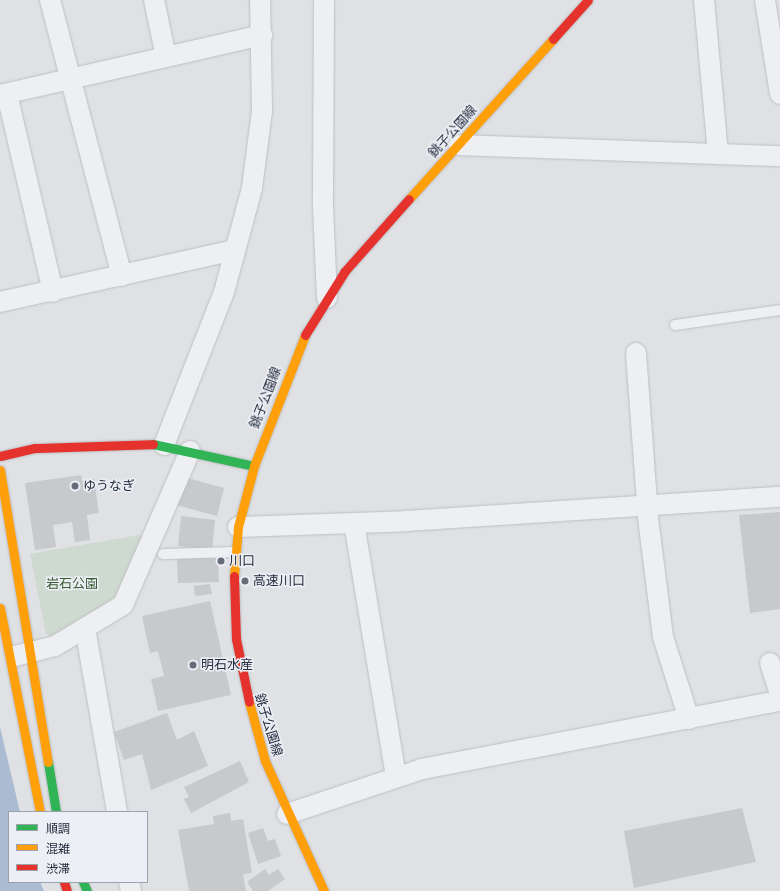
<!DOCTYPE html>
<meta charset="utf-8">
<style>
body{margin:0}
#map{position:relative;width:780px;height:891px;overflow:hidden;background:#dfe1e4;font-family:Karla,"Noto Sans JP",sans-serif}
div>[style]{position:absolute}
.green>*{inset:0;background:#ced9cf}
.water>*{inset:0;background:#abbcd2}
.building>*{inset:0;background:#c7c9cc}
.roads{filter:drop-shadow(0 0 1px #bdbfc2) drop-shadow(0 0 1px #bdbfc2)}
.lane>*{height:10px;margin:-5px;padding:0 5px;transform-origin:5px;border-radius:5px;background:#eeeff2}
.street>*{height:20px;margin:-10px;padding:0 10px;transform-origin:10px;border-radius:10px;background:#eeeff2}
.fast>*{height:9px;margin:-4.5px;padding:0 4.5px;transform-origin:4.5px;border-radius:4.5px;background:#30b455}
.slow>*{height:9px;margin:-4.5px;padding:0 4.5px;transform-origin:4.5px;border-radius:4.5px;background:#ff9f0a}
.jam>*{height:9px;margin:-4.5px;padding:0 4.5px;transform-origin:4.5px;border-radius:4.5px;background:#e5322d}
.dots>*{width:11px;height:11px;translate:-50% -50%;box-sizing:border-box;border:2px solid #eceff5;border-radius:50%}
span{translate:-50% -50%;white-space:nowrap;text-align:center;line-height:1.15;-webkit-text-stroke:3px #eceff5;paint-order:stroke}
.street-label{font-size:13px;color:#252d3e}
.poi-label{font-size:13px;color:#252d3e}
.left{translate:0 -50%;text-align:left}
.park-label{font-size:13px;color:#385b32}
.legend{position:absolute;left:8px;top:811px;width:140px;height:72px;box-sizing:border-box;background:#eceff5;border:1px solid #9ca1ac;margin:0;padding:5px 7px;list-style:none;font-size:12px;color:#252d3e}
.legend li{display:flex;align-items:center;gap:8px;height:20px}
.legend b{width:20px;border:1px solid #9ca1ac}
</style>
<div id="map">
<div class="green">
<i style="clip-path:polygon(145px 534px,122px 594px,55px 638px,46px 634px,30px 554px)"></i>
</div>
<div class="water">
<i style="clip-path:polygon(0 727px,20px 812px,9px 812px,9px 882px,40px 882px,44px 891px,0 891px)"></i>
</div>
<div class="building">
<i style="clip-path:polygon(81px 475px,82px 481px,94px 479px,99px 513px,87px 515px,90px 540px,75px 542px,72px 522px,53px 525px,56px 547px,35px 550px,25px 483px)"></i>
<i style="clip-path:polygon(184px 477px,224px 488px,217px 516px,176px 505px)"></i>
<i style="clip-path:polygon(780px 512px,780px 609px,750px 613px,739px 515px)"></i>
<i style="clip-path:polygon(181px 516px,215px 520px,212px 550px,178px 546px)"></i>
<i style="clip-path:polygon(218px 556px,219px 582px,178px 583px,177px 557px)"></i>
<i style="clip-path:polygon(210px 584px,212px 594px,195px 596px,194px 586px)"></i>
<i style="clip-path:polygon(210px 601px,231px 695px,158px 711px,151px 679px,164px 676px,158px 651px,150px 653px,142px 616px)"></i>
<i style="clip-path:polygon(167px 713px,177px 740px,194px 731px,208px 766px,151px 790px,142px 754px,124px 760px,114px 732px)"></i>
<i style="clip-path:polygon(240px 761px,249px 782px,191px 813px,184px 799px,189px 797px,184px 787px)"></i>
<i style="clip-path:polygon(742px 808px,756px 862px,634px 888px,624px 831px)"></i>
<i style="clip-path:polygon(230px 813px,231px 821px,243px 819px,252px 873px,243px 874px,246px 891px,189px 891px,178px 830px,214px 824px,213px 816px)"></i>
<i style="clip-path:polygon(263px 828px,268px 841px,275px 839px,281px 856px,258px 864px,248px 833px)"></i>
<i style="clip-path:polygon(265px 869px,269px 875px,278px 869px,285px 879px,268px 891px,253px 891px,247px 882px)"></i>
</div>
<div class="roads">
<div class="lane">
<i style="left:675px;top:325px;width:106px;rotate:-8.1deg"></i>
<i style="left:163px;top:554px;width:73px;rotate:-1.6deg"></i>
</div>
<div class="street">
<i style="left:50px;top:0;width:285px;rotate:75.4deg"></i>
<i style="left:154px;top:0;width:58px;rotate:78.1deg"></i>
<i style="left:324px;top:0;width:207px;rotate:90.3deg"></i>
<i style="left:323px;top:207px;width:91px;rotate:87.5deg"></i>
<i style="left:704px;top:0;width:155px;rotate:84.8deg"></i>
<i style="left:765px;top:0;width:95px;rotate:80.9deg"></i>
<i style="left:7px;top:94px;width:203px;rotate:76.9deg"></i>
<i style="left:0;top:95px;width:269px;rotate:-12.9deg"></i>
<i style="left:459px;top:145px;width:321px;rotate:2deg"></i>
<i style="left:0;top:302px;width:241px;rotate:-12.5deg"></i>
<i style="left:636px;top:353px;width:165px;rotate:85.8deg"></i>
<i style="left:648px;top:518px;width:120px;rotate:82.8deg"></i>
<i style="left:663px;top:637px;width:86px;rotate:72.4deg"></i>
<i style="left:164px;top:445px;width:164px;rotate:-68.6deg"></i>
<i style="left:224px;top:292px;width:108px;rotate:-74.9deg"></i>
<i style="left:252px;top:188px;width:78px;rotate:-82.6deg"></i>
<i style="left:262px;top:111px;width:111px;rotate:-91deg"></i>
<i style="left:354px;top:523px;width:256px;rotate:80.6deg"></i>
<i style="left:238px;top:527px;width:168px;rotate:-2deg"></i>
<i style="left:406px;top:521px;width:375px;rotate:-3.7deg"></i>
<i style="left:85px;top:628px;width:187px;rotate:80.1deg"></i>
<i style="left:15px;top:656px;width:41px;rotate:-14deg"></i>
<i style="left:55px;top:646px;width:79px;rotate:-31.1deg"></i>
<i style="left:123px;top:605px;width:168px;rotate:-66.5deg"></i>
<i style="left:770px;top:663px;width:33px;rotate:72deg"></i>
<i style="left:287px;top:814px;width:142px;rotate:-18.4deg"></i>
<i style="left:422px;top:769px;width:364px;rotate:-10.8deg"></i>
<i style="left:129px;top:882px;width:9px;rotate:77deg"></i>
</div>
<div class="fast">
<i style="left:153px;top:444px;width:103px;rotate:12.3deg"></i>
<i style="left:48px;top:762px;width:51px;rotate:80.9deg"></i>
<i style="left:83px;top:882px;width:10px;rotate:66deg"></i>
</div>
<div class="slow">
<i style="left:409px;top:199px;width:215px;rotate:-48deg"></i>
<i style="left:0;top:470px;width:296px;rotate:80.7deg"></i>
<i style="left:234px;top:576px;width:49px;rotate:-85.3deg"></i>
<i style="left:238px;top:527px;width:63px;rotate:-75.3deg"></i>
<i style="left:254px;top:466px;width:141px;rotate:-68.7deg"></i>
<i style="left:0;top:608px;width:208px;rotate:78.9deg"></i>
<i style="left:249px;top:702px;width:61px;rotate:74.8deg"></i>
<i style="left:265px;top:761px;width:143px;rotate:65.6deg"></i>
</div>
<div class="jam">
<i style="left:553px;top:39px;width:52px;rotate:-48.1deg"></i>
<i style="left:305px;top:335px;width:75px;rotate:-58deg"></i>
<i style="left:345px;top:271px;width:96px;rotate:-48.4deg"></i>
<i style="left:0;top:456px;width:36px;rotate:-13deg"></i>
<i style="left:35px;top:448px;width:118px;rotate:-1.9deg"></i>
<i style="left:234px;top:576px;width:63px;rotate:88.2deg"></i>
<i style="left:236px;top:639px;width:64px;rotate:78.3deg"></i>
<i style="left:64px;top:882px;width:9px;rotate:72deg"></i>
</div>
</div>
<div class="dots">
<i style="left:75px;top:486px;background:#666c78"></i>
<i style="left:221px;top:561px;background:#666c78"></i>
<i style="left:245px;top:581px;background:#666c78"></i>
<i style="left:193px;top:665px;background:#666c78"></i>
</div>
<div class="street-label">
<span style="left:453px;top:132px;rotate:-48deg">銚子公園線</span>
<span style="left:266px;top:398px;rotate:-69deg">銚子公園線</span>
<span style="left:268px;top:725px;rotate:73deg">銚子公園線</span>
</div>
<div class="poi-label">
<span class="left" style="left:83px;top:486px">ゆうなぎ</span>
<span class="left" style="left:229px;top:561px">川口</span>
<span class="left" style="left:253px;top:581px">高速川口</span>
<span class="left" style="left:201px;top:665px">明石水産</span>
</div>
<div class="park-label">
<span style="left:72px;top:584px">岩石公園</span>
</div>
<ul class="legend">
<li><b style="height:5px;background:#30b455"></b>順調</li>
<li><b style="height:5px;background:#ff9f0a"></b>混雑</li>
<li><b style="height:5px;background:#e5322d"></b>渋滞</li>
</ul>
</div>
